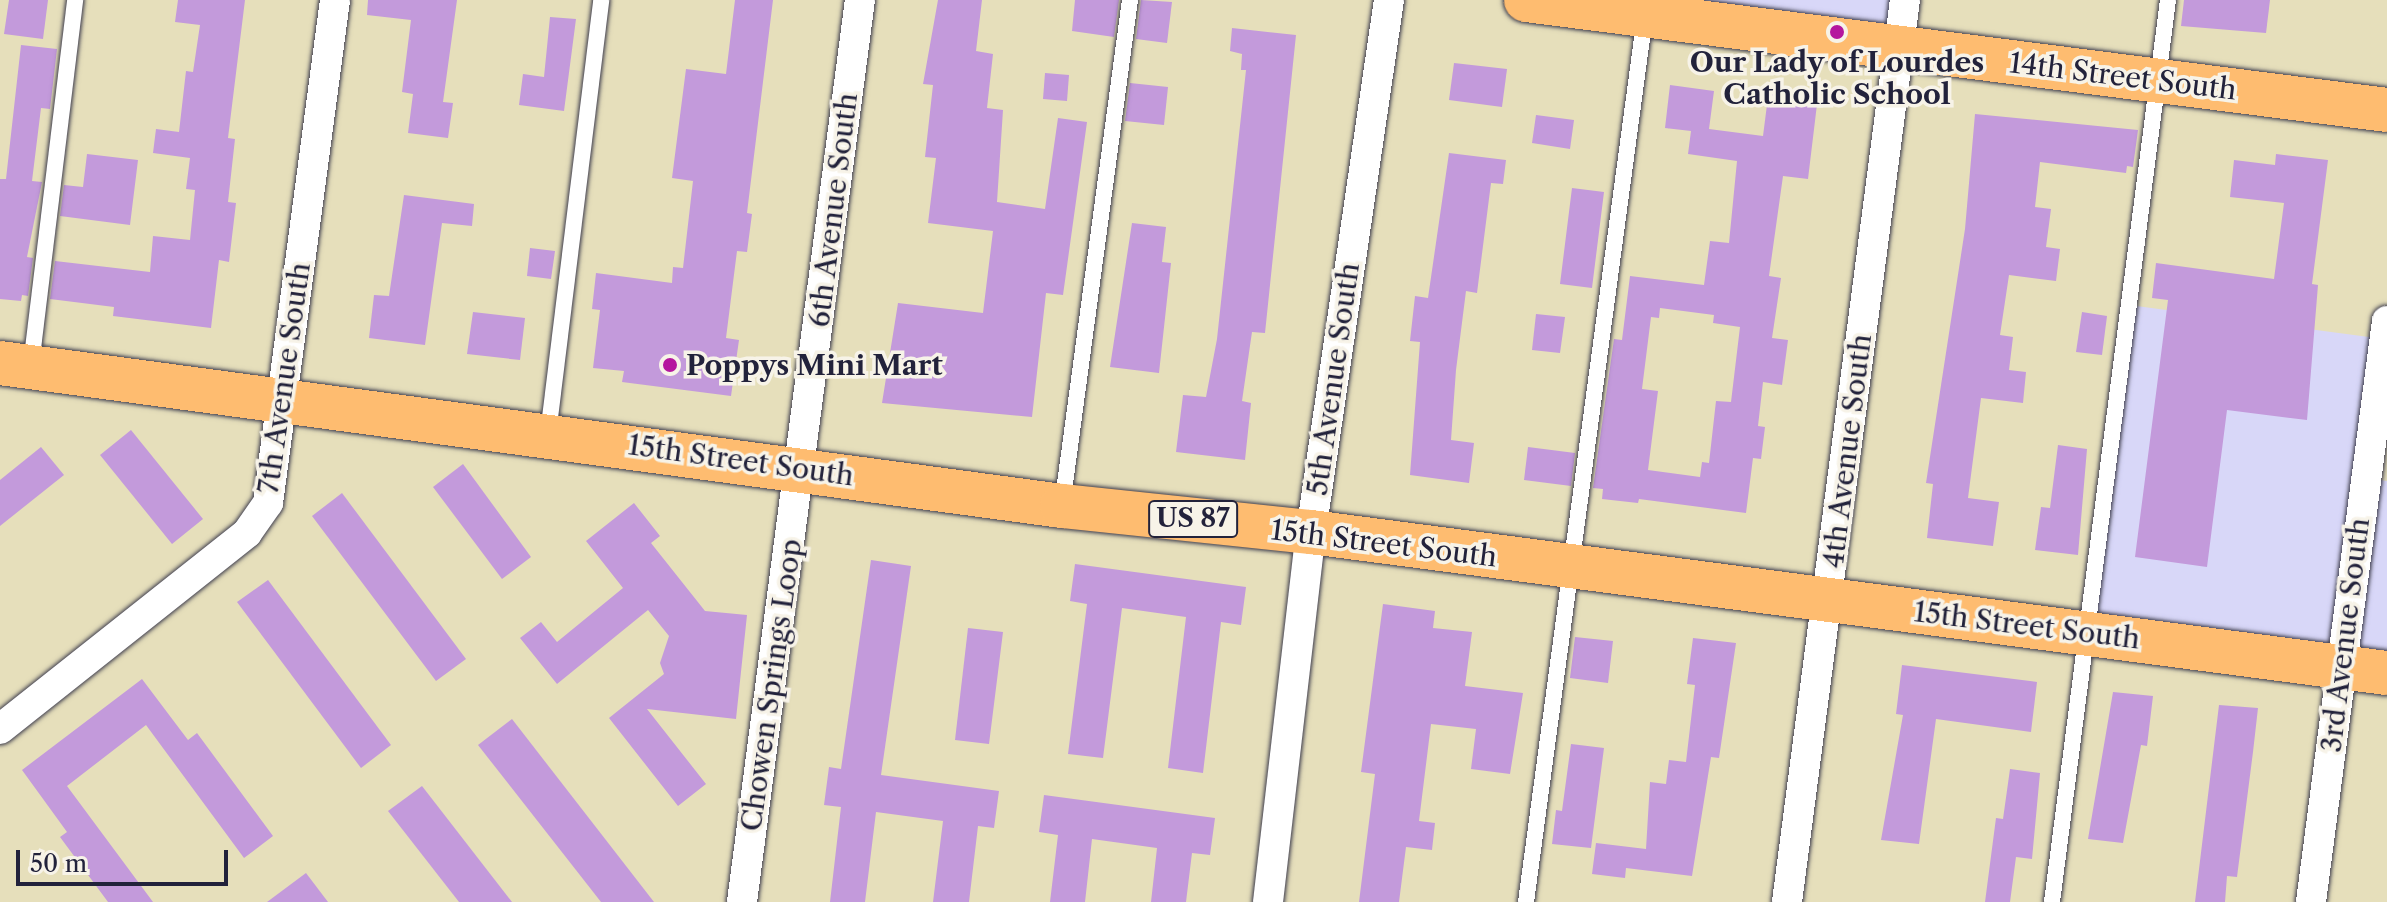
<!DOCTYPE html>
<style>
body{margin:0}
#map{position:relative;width:2387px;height:902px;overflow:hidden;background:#e6dfbb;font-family:"Libre Caslon Text",serif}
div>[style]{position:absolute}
.built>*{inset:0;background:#d8d7f8}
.building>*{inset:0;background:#c39adb}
.roads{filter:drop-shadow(0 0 2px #3f3e4e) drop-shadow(0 0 2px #3f3e4e)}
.service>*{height:16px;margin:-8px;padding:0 8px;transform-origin:8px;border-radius:8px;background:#fff}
.minor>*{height:30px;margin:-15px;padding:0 15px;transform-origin:15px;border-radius:15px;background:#fff}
.primary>*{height:44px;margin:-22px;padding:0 22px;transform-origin:22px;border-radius:22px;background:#febc70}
.dots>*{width:22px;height:22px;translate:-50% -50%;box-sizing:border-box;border:4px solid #f7f3e8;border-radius:50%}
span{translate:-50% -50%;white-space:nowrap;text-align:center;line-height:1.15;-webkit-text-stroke:7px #f7f3e8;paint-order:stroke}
.shield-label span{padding:2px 6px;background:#f7f3e8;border:2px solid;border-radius:6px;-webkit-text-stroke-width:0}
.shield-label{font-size:26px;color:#22223b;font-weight:700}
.poi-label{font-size:28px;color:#22223b;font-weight:700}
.left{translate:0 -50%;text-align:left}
.street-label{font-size:28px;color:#22223b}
.scale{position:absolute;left:16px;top:850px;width:212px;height:36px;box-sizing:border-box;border:4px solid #22223b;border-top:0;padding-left:10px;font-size:24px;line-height:28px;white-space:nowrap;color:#22223b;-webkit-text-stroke:6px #f7f3e8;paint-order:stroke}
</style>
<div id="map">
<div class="built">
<i style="clip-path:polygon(1526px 0,1905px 0,1899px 48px)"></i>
<i style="clip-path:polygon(2129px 305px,2384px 339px,2366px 478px,2387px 481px,2387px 673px,2087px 632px)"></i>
</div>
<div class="building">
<i style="clip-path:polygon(9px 0,48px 0,43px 39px,4px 34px)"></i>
<i style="clip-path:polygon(178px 0,245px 0,228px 138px,235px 139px,228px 202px,236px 203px,229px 262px,219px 260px,211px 328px,113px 316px,114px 307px,50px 299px,55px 261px,150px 272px,153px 236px,190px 240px,195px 190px,186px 189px,190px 158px,153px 153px,156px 129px,179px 132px,186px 71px,193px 72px,200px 25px,175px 22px)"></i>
<i style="clip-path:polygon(368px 0,457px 0,443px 102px,453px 103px,448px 138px,408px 133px,413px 94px,402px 92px,411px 20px,367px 15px)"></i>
<i style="clip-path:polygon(735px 0,773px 0,747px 213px,752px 214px,747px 252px,737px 251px,726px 338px,739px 340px,731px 396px,622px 382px,624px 371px,593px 368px,600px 310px,592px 309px,596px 273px,672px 283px,673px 267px,683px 268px,693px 181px,672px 178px,686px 69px,726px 74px)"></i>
<i style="clip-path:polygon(938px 0,982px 0,976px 51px,993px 54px,987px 108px,1003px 110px,997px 202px,1045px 209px,1058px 118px,1087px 122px,1063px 295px,1046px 293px,1032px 417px,882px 403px,898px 303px,983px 313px,993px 231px,928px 223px,936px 158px,925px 157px,933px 85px,923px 84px)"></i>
<i style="clip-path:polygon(1075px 0,1119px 0,1114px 37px,1072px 31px)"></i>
<i style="clip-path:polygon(1141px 0,1172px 2px,1167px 43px,1136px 39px)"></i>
<i style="clip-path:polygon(2184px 0,2270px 0,2266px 33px,2181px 26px)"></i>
<i style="clip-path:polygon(550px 17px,576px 19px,564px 111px,519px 105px,523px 74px,544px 77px)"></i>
<i style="clip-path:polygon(1232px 28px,1296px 35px,1265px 333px,1252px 332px,1242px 401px,1251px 403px,1245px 460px,1176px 452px,1183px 395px,1206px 397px,1217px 339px,1246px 70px,1241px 70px,1242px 54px,1230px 51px)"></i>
<i style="clip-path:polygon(21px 45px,57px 49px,50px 109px,41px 108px,32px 181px,42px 182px,27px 257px,33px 258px,28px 296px,22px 295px,21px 301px,0 299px,0 179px,6px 179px)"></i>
<i style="clip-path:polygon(1454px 63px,1507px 69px,1502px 107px,1449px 100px)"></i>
<i style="clip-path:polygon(1045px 73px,1069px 75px,1067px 101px,1043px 99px)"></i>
<i style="clip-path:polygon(1130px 83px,1168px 87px,1164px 125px,1125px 121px)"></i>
<i style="clip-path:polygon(evenodd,1670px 85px,1714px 91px,1709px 129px,1763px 136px,1769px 89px,1818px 96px,1808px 179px,1783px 176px,1769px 276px,1781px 278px,1772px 338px,1788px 340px,1782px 385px,1763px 382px,1758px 426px,1765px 427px,1761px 459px,1753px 458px,1746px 513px,1639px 499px,1638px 503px,1602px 499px,1603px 489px,1593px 488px,1614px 339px,1622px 340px,1630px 276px,1704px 285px,1710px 241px,1729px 243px,1737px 161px,1688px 154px,1691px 131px,1665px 128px,1670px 85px,1660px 308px,1714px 315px,1713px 323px,1740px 327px,1731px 402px,1716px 401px,1709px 463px,1702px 462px,1700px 477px,1648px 470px,1658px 391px,1642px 389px,1651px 317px,1659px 318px,1660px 308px)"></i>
<i style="clip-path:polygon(1975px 114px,2138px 130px,2133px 167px,2127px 166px,2126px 173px,2040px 162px,2035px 207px,2051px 209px,2046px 247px,2060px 249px,2056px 281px,2009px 275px,2000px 335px,2013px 337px,2009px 370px,2026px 372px,2023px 403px,1981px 398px,1968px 498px,1999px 502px,1993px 546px,1927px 538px,1933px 484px,1926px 483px,1965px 229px)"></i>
<i style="clip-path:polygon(1536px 115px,1574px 120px,1570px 149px,1532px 143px)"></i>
<i style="clip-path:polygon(1449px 153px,1506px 160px,1503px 184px,1491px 183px,1477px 293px,1466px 291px,1456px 370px,1451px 440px,1474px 443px,1469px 483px,1410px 475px,1420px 342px,1410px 341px,1415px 296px,1428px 298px)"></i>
<i style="clip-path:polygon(87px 154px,138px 160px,130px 225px,60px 216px,64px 185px,83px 187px)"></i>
<i style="clip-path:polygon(2276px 154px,2328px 160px,2312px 284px,2318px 285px,2307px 420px,2227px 410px,2207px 567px,2135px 557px,2168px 300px,2152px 298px,2156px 263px,2274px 279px,2284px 203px,2230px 197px,2234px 160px,2275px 165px)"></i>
<i style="clip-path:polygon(1572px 188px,1604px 192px,1592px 288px,1560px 284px)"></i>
<i style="clip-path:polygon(404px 195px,474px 204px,472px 226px,442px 223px,425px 345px,369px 338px,374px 295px,389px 296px)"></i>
<i style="clip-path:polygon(1132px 223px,1166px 227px,1162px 262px,1171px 263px,1159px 373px,1110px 367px)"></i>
<i style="clip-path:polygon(530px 248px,555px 251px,551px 279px,527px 276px)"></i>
<i style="clip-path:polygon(473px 312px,525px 318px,520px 360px,467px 354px)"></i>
<i style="clip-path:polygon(2082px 312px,2107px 316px,2102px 355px,2076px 352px)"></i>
<i style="clip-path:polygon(1536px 314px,1565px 317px,1560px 353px,1532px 350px)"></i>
<i style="clip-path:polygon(131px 430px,203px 519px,172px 544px,100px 455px)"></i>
<i style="clip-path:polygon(2058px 445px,2087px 449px,2078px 555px,2035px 550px,2041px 507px,2050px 508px)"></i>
<i style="clip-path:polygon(41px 447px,64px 475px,0 526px,0 480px)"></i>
<i style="clip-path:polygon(1528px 447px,1575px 453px,1571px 486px,1524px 480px)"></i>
<i style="clip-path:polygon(463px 464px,531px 557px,502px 579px,433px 487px)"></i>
<i style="clip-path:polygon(342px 493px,466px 659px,436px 681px,312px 516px)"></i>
<i style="clip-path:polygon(634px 503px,660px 536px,651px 543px,705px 611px,747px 615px,736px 719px,647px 709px,706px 784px,678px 806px,609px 718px,664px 674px,660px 663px,669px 636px,648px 610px,557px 684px,520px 638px,541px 622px,557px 642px,623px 588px,586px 541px)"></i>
<i style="clip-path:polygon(871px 560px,911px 566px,881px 775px,999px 791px,994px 828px,978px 826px,969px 902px,933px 902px,943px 821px,876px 812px,865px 902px,830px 902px,841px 807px,824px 805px,829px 767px,841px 769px)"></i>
<i style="clip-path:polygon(1075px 564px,1246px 587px,1241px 625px,1221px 622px,1203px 773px,1168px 768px,1186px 617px,1122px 608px,1103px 758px,1068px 754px,1087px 604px,1070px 601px)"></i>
<i style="clip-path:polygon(268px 580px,391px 745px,361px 768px,237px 602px)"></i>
<i style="clip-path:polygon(1383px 604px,1435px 611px,1433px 628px,1472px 632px,1465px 686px,1523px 693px,1510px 774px,1471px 769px,1476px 729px,1431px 724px,1419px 821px,1435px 823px,1432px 850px,1406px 847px,1399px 902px,1359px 902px,1375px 774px,1361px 772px)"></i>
<i style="clip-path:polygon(968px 628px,1003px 632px,989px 744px,955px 740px)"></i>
<i style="clip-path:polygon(1575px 637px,1613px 641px,1608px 683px,1570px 678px)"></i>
<i style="clip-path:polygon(1693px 638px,1736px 643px,1719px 758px,1711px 757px,1692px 876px,1626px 868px,1625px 878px,1592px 874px,1596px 843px,1646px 849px,1650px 782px,1666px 784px,1669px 760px,1686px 762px,1695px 685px,1687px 684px)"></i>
<i style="clip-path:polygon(1902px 665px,2037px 682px,2031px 732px,1936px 719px,1919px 844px,1881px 840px,1903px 715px,1896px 714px)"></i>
<i style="clip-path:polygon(142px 679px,188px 740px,197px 733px,273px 836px,244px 858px,146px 725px,67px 786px,153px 902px,108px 902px,60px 837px,67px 832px,22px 770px)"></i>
<i style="clip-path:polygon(2113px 692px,2153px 696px,2147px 746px,2141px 745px,2123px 843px,2088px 839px)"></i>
<i style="clip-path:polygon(2219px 705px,2258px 708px,2253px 752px,2237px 877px,2227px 876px,2225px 902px,2195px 902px)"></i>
<i style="clip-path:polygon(512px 719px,654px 902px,601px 902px,478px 745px)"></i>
<i style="clip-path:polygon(1571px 744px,1604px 748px,1591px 848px,1552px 844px,1556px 810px,1562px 811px)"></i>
<i style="clip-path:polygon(2010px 769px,2040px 773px,2032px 859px,2016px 857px,2010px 902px,1985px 902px,1996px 818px,2003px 819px)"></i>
<i style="clip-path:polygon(422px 786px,512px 902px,459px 902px,388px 811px)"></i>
<i style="clip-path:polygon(1044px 795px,1215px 818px,1210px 855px,1192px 853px,1186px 902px,1151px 902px,1157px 848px,1092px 839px,1085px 902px,1050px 902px,1058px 835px,1039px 832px)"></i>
<i style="clip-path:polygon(306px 873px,328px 902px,267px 902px)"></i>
</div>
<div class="roads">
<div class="service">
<i style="left:31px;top:365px;width:368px;rotate:-83.1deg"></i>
<i style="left:548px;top:434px;width:437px;rotate:-83deg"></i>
<i style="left:1062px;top:506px;width:511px;rotate:-82.35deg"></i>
<i style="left:1526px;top:902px;width:894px;rotate:-82.35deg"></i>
<i style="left:2052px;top:902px;width:909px;rotate:-82.67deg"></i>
</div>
<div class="minor">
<i style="left:0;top:729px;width:315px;rotate:-38.4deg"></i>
<i style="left:247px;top:533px;width:37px;rotate:-55deg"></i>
<i style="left:268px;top:503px;width:507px;rotate:-82.41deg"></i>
<i style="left:742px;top:902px;width:910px;rotate:-82.55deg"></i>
<i style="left:1268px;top:902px;width:372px;rotate:-83.4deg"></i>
<i style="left:1311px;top:532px;width:538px;rotate:-81.66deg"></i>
<i style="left:1787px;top:902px;width:910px;rotate:-82.55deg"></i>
<i style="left:2311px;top:902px;width:586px;rotate:-82.55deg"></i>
</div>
<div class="primary">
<i style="left:1526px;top:0;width:868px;rotate:7.28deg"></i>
<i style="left:0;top:363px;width:1072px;rotate:7.67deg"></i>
<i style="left:1062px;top:506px;width:250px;rotate:6deg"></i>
<i style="left:1311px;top:532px;width:1085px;rotate:7.47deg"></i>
</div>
</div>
<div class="dots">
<i style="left:1837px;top:32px;background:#b5179e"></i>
<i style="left:670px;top:365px;background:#b5179e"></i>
</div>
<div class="shield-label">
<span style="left:1193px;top:519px">US 87</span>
</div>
<div class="poi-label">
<span style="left:1837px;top:78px">Our Lady of Lourdes<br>Catholic School</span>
<span class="left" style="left:686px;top:365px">Poppys Mini Mart</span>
</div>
<div class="street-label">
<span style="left:2123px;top:76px;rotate:7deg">14th Street South</span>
<span style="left:833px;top:210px;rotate:-83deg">6th Avenue South</span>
<span style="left:284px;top:378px;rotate:-82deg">7th Avenue South</span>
<span style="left:1333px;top:379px;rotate:-82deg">5th Avenue South</span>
<span style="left:1847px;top:451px;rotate:-83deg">4th Avenue South</span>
<span style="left:741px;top:460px;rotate:8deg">15th Street South</span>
<span style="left:1384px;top:543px;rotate:7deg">15th Street South</span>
<span style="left:2027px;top:625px;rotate:7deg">15th Street South</span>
<span style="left:2345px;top:635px;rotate:-83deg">3rd Avenue South</span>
<span style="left:771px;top:685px;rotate:-82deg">Chowen Springs Loop</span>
</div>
<div class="scale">50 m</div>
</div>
